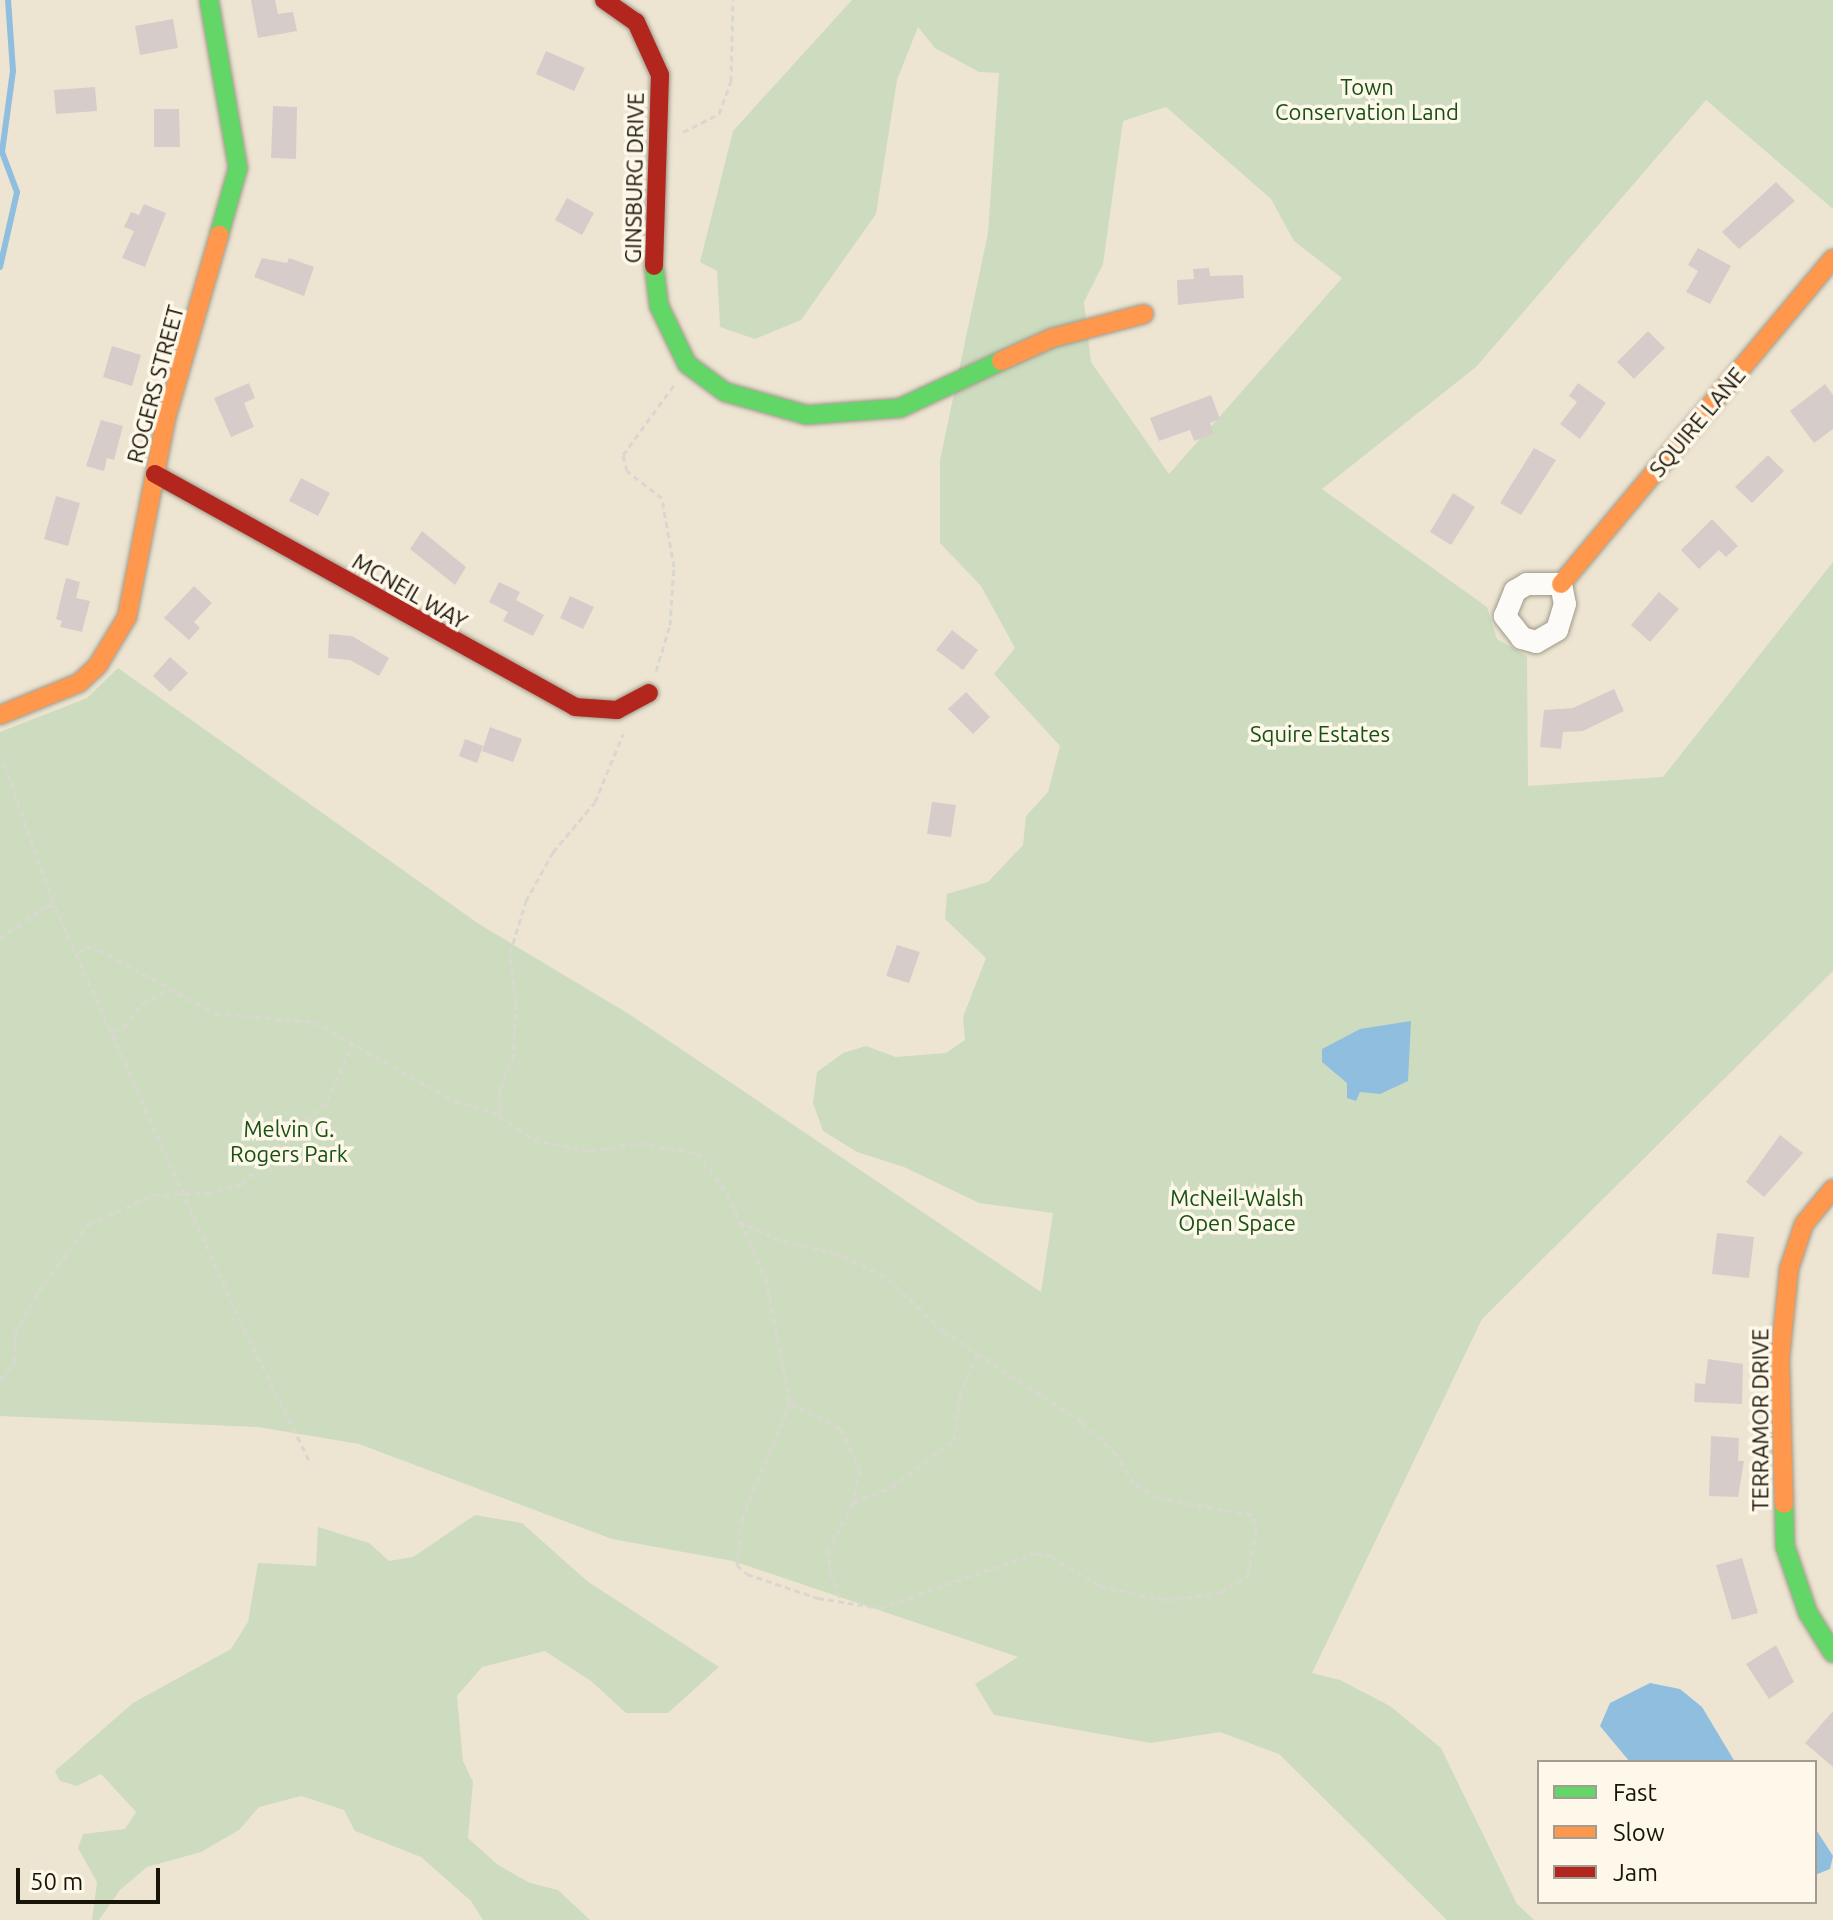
<!DOCTYPE html>
<style>
body{margin:0}
#map{position:relative;width:1833px;height:1920px;overflow:hidden;background:#ede5d2;font-family:Ubuntu,sans-serif}
div>[style]{position:absolute}
.green>*{inset:0;background:#cddcbe}
.water>*{inset:0;background:#90bedf}
.stream>*{height:6px;margin:-3px;padding:0 3px;transform-origin:3px;border-radius:3px;background:#90bedf}
.building>*{inset:0;background:#d6cdcb}
.path>*{height:3px;margin-top:-1.5px;transform-origin:0;background:repeating-linear-gradient(90deg,#d9d7d0 0 6px,transparent 0 10px)}
.roads{filter:drop-shadow(0 0 2px #9f998a) drop-shadow(0 0 2px #9f998a)}
.street>*{height:22px;margin:-11px;padding:0 11px;transform-origin:11px;border-radius:11px;background:#fcfbf8}
.fast>*{height:18px;margin:-9px;padding:0 9px;transform-origin:9px;border-radius:9px;background:#63d668}
.slow>*{height:18px;margin:-9px;padding:0 9px;transform-origin:9px;border-radius:9px;background:#ff974d}
.jam>*{height:18px;margin:-9px;padding:0 9px;transform-origin:9px;border-radius:9px;background:#b3261e}
span{translate:-50% -50%;white-space:nowrap;text-align:center;line-height:1.15;-webkit-text-stroke:7px #fef8ea;paint-order:stroke}
.park-label{font-size:22px;color:#165012}
.street-label{font-size:22px;color:#191408}
.legend{position:absolute;left:1537px;top:1760px;width:280px;height:144px;box-sizing:border-box;background:#fef8ea;border:2px solid #a29d90;margin:0;padding:10px 14px;list-style:none;font-size:24px;color:#191408}
.legend li{display:flex;align-items:center;gap:16px;height:40px}
.legend b{width:40px;border:2px solid #a29d90}
.scale{position:absolute;left:16px;top:1868px;width:144px;height:36px;box-sizing:border-box;border:4px solid #191408;border-top:0;padding-left:10px;font-size:24px;line-height:28px;white-space:nowrap;color:#191408;-webkit-text-stroke:6px #fef8ea;paint-order:stroke}
</style>
<div id="map">
<div class="green">
<i style="clip-path:polygon(evenodd,852px 0,1833px 0,1833px 209px,1706px 100px,1476px 367px,1322px 489px,1487px 607px,1497px 639px,1527px 656px,1528px 786px,1663px 777px,1833px 562px,1833px 971px,1482px 1319px,1312px 1673px,1340px 1680px,1390px 1706px,1441px 1748px,1517px 1904px,1534px 1920px,1447px 1920px,1279px 1754px,1220px 1732px,1151px 1743px,994px 1715px,975px 1684px,1018px 1657px,733px 1561px,612px 1539px,359px 1444px,258px 1427px,0 1416px,0 732px,87px 698px,118px 668px,479px 924px,629px 1014px,1041px 1292px,1053px 1213px,979px 1203px,904px 1167px,857px 1152px,823px 1131px,813px 1103px,817px 1072px,843px 1053px,866px 1046px,896px 1057px,946px 1053px,965px 1040px,963px 1017px,986px 958px,945px 919px,947px 894px,988px 882px,1023px 845px,1026px 816px,1048px 792px,1060px 746px,994px 674px,1015px 648px,981px 586px,940px 543px,940px 460px,988px 233px,999px 73px,979px 72px,935px 48px,918px 27px,897px 80px,876px 214px,801px 320px,755px 339px,720px 327px,717px 271px,700px 262px,733px 131px,852px 0,1166px 107px,1271px 199px,1294px 241px,1342px 278px,1169px 474px,1091px 362px,1084px 302px,1103px 264px,1123px 121px,1166px 107px)"></i>
<i style="clip-path:polygon(475px 1515px,522px 1523px,587px 1581px,719px 1667px,668px 1713px,626px 1713px,591px 1681px,545px 1651px,482px 1667px,457px 1696px,463px 1761px,473px 1782px,468px 1838px,498px 1865px,530px 1883px,558px 1890px,590px 1920px,483px 1920px,471px 1901px,421px 1857px,355px 1831px,344px 1810px,301px 1796px,259px 1807px,239px 1830px,201px 1852px,147px 1867px,120px 1890px,99px 1920px,92px 1920px,97px 1882px,78px 1848px,83px 1834px,125px 1829px,136px 1812px,101px 1774px,77px 1786px,60px 1781px,55px 1771px,133px 1703px,231px 1649px,248px 1622px,258px 1563px,316px 1566px,318px 1527px,369px 1543px,389px 1561px,413px 1557px)"></i>
</div>
<div class="water">
<i style="clip-path:polygon(1411px 1021px,1408px 1081px,1380px 1094px,1360px 1092px,1356px 1101px,1347px 1098px,1347px 1083px,1322px 1062px,1322px 1049px,1360px 1029px)"></i>
<i style="clip-path:polygon(1650px 1683px,1680px 1689px,1702px 1707px,1735px 1762px,1630px 1762px,1600px 1726px,1610px 1703px)"></i>
<i style="clip-path:polygon(1815px 1828px,1833px 1856px,1830px 1869px,1815px 1875px)"></i>
</div>
<div class="stream">
<i style="left:0;top:267px;width:77px;rotate:-77.2deg"></i>
<i style="left:17px;top:192px;width:43px;rotate:-110.6deg"></i>
<i style="left:2px;top:152px;width:82px;rotate:-82.3deg"></i>
<i style="left:13px;top:71px;width:71px;rotate:-94deg"></i>
</div>
<div class="building">
<i style="clip-path:polygon(251px 0,275px 0,278px 14px,293px 12px,297px 31px,258px 38px)"></i>
<i style="clip-path:polygon(173px 19px,178px 48px,140px 55px,135px 26px)"></i>
<i style="clip-path:polygon(546px 51px,585px 68px,574px 91px,536px 74px)"></i>
<i style="clip-path:polygon(95px 87px,97px 111px,56px 114px,54px 90px)"></i>
<i style="clip-path:polygon(273px 106px,297px 107px,296px 159px,271px 158px)"></i>
<i style="clip-path:polygon(154px 109px,179px 109px,180px 147px,154px 147px)"></i>
<i style="clip-path:polygon(1776px 182px,1795px 201px,1739px 249px,1722px 232px)"></i>
<i style="clip-path:polygon(567px 198px,594px 213px,582px 235px,555px 220px)"></i>
<i style="clip-path:polygon(144px 204px,166px 213px,145px 267px,122px 258px,134px 231px,124px 227px,131px 212px,139px 215px)"></i>
<i style="clip-path:polygon(1698px 248px,1731px 266px,1710px 304px,1686px 292px,1698px 271px,1688px 265px)"></i>
<i style="clip-path:polygon(262px 258px,287px 263px,289px 258px,314px 267px,304px 296px,254px 277px)"></i>
<i style="clip-path:polygon(1209px 268px,1210px 276px,1243px 275px,1244px 298px,1178px 305px,1177px 280px,1194px 279px,1193px 269px)"></i>
<i style="clip-path:polygon(1648px 331px,1665px 348px,1634px 379px,1617px 362px)"></i>
<i style="clip-path:polygon(112px 346px,141px 355px,132px 386px,103px 377px)"></i>
<i style="clip-path:polygon(249px 383px,255px 398px,244px 403px,254px 427px,231px 437px,214px 398px)"></i>
<i style="clip-path:polygon(1578px 383px,1606px 403px,1580px 439px,1560px 424px,1577px 402px,1569px 396px)"></i>
<i style="clip-path:polygon(1825px 384px,1833px 395px,1833px 429px,1814px 443px,1790px 411px)"></i>
<i style="clip-path:polygon(1211px 395px,1220px 419px,1210px 423px,1214px 434px,1194px 441px,1190px 430px,1159px 441px,1150px 418px)"></i>
<i style="clip-path:polygon(101px 420px,123px 426px,114px 460px,107px 458px,104px 471px,86px 466px)"></i>
<i style="clip-path:polygon(1534px 448px,1556px 460px,1521px 515px,1500px 503px)"></i>
<i style="clip-path:polygon(1768px 455px,1784px 471px,1752px 503px,1735px 487px)"></i>
<i style="clip-path:polygon(301px 478px,330px 493px,318px 516px,289px 501px)"></i>
<i style="clip-path:polygon(1453px 493px,1475px 507px,1451px 545px,1430px 532px)"></i>
<i style="clip-path:polygon(56px 496px,80px 503px,68px 546px,44px 539px)"></i>
<i style="clip-path:polygon(1712px 519px,1738px 546px,1726px 557px,1719px 550px,1699px 569px,1681px 550px)"></i>
<i style="clip-path:polygon(422px 531px,466px 567px,455px 585px,410px 549px)"></i>
<i style="clip-path:polygon(66px 578px,80px 582px,76px 598px,90px 601px,82px 632px,60px 627px,62px 621px,56px 619px)"></i>
<i style="clip-path:polygon(499px 582px,520px 592px,516px 600px,544px 615px,533px 636px,503px 621px,508px 612px,489px 602px)"></i>
<i style="clip-path:polygon(194px 586px,212px 603px,194px 622px,200px 628px,189px 640px,164px 618px)"></i>
<i style="clip-path:polygon(1659px 592px,1679px 609px,1650px 642px,1631px 625px)"></i>
<i style="clip-path:polygon(570px 596px,594px 607px,583px 629px,560px 618px)"></i>
<i style="clip-path:polygon(952px 630px,978px 650px,963px 670px,936px 650px)"></i>
<i style="clip-path:polygon(329px 634px,352px 636px,389px 658px,379px 676px,350px 660px,328px 658px)"></i>
<i style="clip-path:polygon(170px 657px,188px 673px,170px 692px,153px 676px)"></i>
<i style="clip-path:polygon(1614px 689px,1624px 711px,1583px 731px,1563px 732px,1561px 749px,1540px 747px,1544px 710px,1573px 708px)"></i>
<i style="clip-path:polygon(966px 692px,990px 717px,973px 734px,948px 709px)"></i>
<i style="clip-path:polygon(490px 727px,522px 739px,513px 762px,482px 751px)"></i>
<i style="clip-path:polygon(465px 739px,483px 746px,477px 763px,459px 756px)"></i>
<i style="clip-path:polygon(932px 802px,956px 805px,951px 837px,927px 834px)"></i>
<i style="clip-path:polygon(897px 945px,920px 952px,909px 983px,886px 976px)"></i>
<i style="clip-path:polygon(1780px 1135px,1803px 1153px,1764px 1197px,1746px 1182px)"></i>
<i style="clip-path:polygon(1717px 1233px,1754px 1237px,1749px 1278px,1712px 1274px)"></i>
<i style="clip-path:polygon(1708px 1359px,1743px 1364px,1742px 1404px,1694px 1402px,1695px 1383px,1705px 1384px)"></i>
<i style="clip-path:polygon(1711px 1436px,1739px 1438px,1738px 1461px,1744px 1461px,1738px 1497px,1709px 1496px)"></i>
<i style="clip-path:polygon(1742px 1558px,1758px 1613px,1732px 1620px,1716px 1565px)"></i>
<i style="clip-path:polygon(1776px 1645px,1794px 1682px,1769px 1699px,1746px 1664px)"></i>
<i style="clip-path:polygon(1833px 1711px,1833px 1767px,1805px 1743px)"></i>
</div>
<div class="path">
<i style="left:683px;top:132px;width:40px;rotate:-26.6deg"></i>
<i style="left:719px;top:114px;width:35px;rotate:-70deg"></i>
<i style="left:731px;top:81px;width:81px;rotate:-88.6deg"></i>
<i style="left:656px;top:671px;width:48px;rotate:-73.1deg"></i>
<i style="left:670px;top:625px;width:58px;rotate:-86.1deg"></i>
<i style="left:674px;top:567px;width:70px;rotate:-99.9deg"></i>
<i style="left:662px;top:498px;width:44px;rotate:-142.4deg"></i>
<i style="left:627px;top:471px;width:16px;rotate:-104deg"></i>
<i style="left:623px;top:455px;width:87px;rotate:-53.9deg"></i>
<i style="left:4px;top:764px;width:152px;rotate:70.4deg"></i>
<i style="left:55px;top:907px;width:462px;rotate:65.9deg"></i>
<i style="left:244px;top:1329px;width:148px;rotate:63.6deg"></i>
<i style="left:0;top:938px;width:57px;rotate:-35.1deg"></i>
<i style="left:47px;top:905px;width:6px;rotate:9deg"></i>
<i style="left:79px;top:953px;width:8px;rotate:-45deg"></i>
<i style="left:85px;top:947px;width:14px;rotate:12deg"></i>
<i style="left:99px;top:950px;width:132px;rotate:28.5deg"></i>
<i style="left:215px;top:1013px;width:99px;rotate:5.2deg"></i>
<i style="left:314px;top:1022px;width:161px;rotate:29.4deg"></i>
<i style="left:454px;top:1101px;width:39px;rotate:15deg"></i>
<i style="left:492px;top:1111px;width:51px;rotate:34.6deg"></i>
<i style="left:534px;top:1140px;width:57px;rotate:11.1deg"></i>
<i style="left:590px;top:1151px;width:50px;rotate:-9.3deg"></i>
<i style="left:639px;top:1143px;width:59px;rotate:9.8deg"></i>
<i style="left:697px;top:1153px;width:50px;rotate:53.1deg"></i>
<i style="left:727px;top:1193px;width:32px;rotate:66deg"></i>
<i style="left:740px;top:1222px;width:62px;rotate:65.1deg"></i>
<i style="left:766px;top:1278px;width:127px;rotate:79.1deg"></i>
<i style="left:790px;top:1403px;width:126px;rotate:112.5deg"></i>
<i style="left:742px;top:1519px;width:46px;rotate:96.2deg"></i>
<i style="left:737px;top:1565px;width:13px;rotate:42deg"></i>
<i style="left:747px;top:1574px;width:75px;rotate:18.7deg"></i>
<i style="left:818px;top:1598px;width:63px;rotate:9.2deg"></i>
<i style="left:880px;top:1608px;width:165px;rotate:-19.4deg"></i>
<i style="left:1036px;top:1553px;width:15px;rotate:11deg"></i>
<i style="left:1051px;top:1556px;width:57px;rotate:31.5deg"></i>
<i style="left:1100px;top:1586px;width:67px;rotate:12deg"></i>
<i style="left:1166px;top:1600px;width:54px;rotate:-7.4deg"></i>
<i style="left:1220px;top:1593px;width:33px;rotate:-33deg"></i>
<i style="left:1248px;top:1575px;width:43px;rotate:-79.2deg"></i>
<i style="left:1256px;top:1533px;width:18px;rotate:-103deg"></i>
<i style="left:1252px;top:1515px;width:96px;rotate:-169.7deg"></i>
<i style="left:1158px;top:1498px;width:28px;rotate:-148deg"></i>
<i style="left:1134px;top:1483px;width:34px;rotate:-122deg"></i>
<i style="left:1116px;top:1454px;width:47px;rotate:-136.7deg"></i>
<i style="left:1082px;top:1422px;width:166px;rotate:-146.8deg"></i>
<i style="left:943px;top:1331px;width:80px;rotate:-136.5deg"></i>
<i style="left:885px;top:1276px;width:53px;rotate:-155.4deg"></i>
<i style="left:837px;top:1254px;width:59px;rotate:-166.2deg"></i>
<i style="left:780px;top:1240px;width:44px;rotate:-155.8deg"></i>
<i style="left:112px;top:1031px;width:11px;rotate:-15deg"></i>
<i style="left:123px;top:1028px;width:31px;rotate:-52deg"></i>
<i style="left:142px;top:1004px;width:33px;rotate:-29deg"></i>
<i style="left:500px;top:1116px;width:27px;rotate:-90deg"></i>
<i style="left:500px;top:1089px;width:33px;rotate:-67deg"></i>
<i style="left:513px;top:1059px;width:55px;rotate:-86.9deg"></i>
<i style="left:516px;top:1004px;width:51px;rotate:-96.7deg"></i>
<i style="left:510px;top:953px;width:54px;rotate:-72.9deg"></i>
<i style="left:526px;top:901px;width:56px;rotate:-61.1deg"></i>
<i style="left:553px;top:852px;width:65px;rotate:-50deg"></i>
<i style="left:595px;top:802px;width:74px;rotate:-67.6deg"></i>
<i style="left:0;top:1380px;width:23px;rotate:-50deg"></i>
<i style="left:15px;top:1362px;width:28px;rotate:-90deg"></i>
<i style="left:15px;top:1334px;width:49px;rotate:-60.8deg"></i>
<i style="left:39px;top:1291px;width:84px;rotate:-53.3deg"></i>
<i style="left:89px;top:1224px;width:71px;rotate:-24deg"></i>
<i style="left:154px;top:1195px;width:53px;rotate:-2.2deg"></i>
<i style="left:207px;top:1193px;width:36px;rotate:-14deg"></i>
<i style="left:242px;top:1184px;width:119px;rotate:-44.3deg"></i>
<i style="left:327px;top:1101px;width:64px;rotate:-65.9deg"></i>
<i style="left:790px;top:1403px;width:57px;rotate:27deg"></i>
<i style="left:841px;top:1429px;width:45px;rotate:65.1deg"></i>
<i style="left:860px;top:1470px;width:34px;rotate:102deg"></i>
<i style="left:853px;top:1503px;width:52px;rotate:117.6deg"></i>
<i style="left:829px;top:1549px;width:24px;rotate:88deg"></i>
<i style="left:830px;top:1573px;width:29px;rotate:68deg"></i>
<i style="left:853px;top:1503px;width:42px;rotate:-22.3deg"></i>
<i style="left:892px;top:1487px;width:78px;rotate:-37.2deg"></i>
<i style="left:954px;top:1440px;width:44px;rotate:-82.2deg"></i>
<i style="left:960px;top:1396px;width:46px;rotate:-68.4deg"></i>
</div>
<div class="roads">
<div class="street">
<i style="left:1527px;top:584px;width:34px"></i>
<i style="left:1561px;top:584px;width:20px;rotate:79deg"></i>
<i style="left:1565px;top:604px;width:27px;rotate:107deg"></i>
<i style="left:1557px;top:630px;width:24px;rotate:150deg"></i>
<i style="left:1536px;top:642px;width:15px;rotate:-164deg"></i>
<i style="left:1522px;top:638px;width:28px;rotate:-128deg"></i>
<i style="left:1505px;top:616px;width:27px;rotate:-68deg"></i>
<i style="left:1515px;top:591px;width:14px;rotate:-30deg"></i>
</div>
<div class="fast">
<i style="left:209px;top:0;width:170px;rotate:80.2deg"></i>
<i style="left:238px;top:168px;width:70px;rotate:105.8deg"></i>
<i style="left:654px;top:266px;width:40px;rotate:82.9deg"></i>
<i style="left:659px;top:306px;width:64px;rotate:64.2deg"></i>
<i style="left:687px;top:364px;width:47px;rotate:36.4deg"></i>
<i style="left:725px;top:392px;width:85px;rotate:15.7deg"></i>
<i style="left:807px;top:415px;width:93px;rotate:-4.3deg"></i>
<i style="left:900px;top:408px;width:111px;rotate:-25deg"></i>
<i style="left:1784px;top:1504px;width:42px;rotate:88.6deg"></i>
<i style="left:1785px;top:1546px;width:71px;rotate:71.1deg"></i>
<i style="left:1808px;top:1613px;width:47px;rotate:58deg"></i>
</div>
<div class="slow">
<i style="left:1001px;top:361px;width:56px;rotate:-24.3deg"></i>
<i style="left:1052px;top:338px;width:95px;rotate:-14.6deg"></i>
<i style="left:1561px;top:584px;width:424px;rotate:-50.1deg"></i>
<i style="left:0;top:715px;width:85px;rotate:-22.1deg"></i>
<i style="left:79px;top:683px;width:26px;rotate:-43deg"></i>
<i style="left:98px;top:665px;width:56px;rotate:-58.9deg"></i>
<i style="left:127px;top:617px;width:203px;rotate:-78.9deg"></i>
<i style="left:166px;top:418px;width:191px;rotate:-73.8deg"></i>
<i style="left:1784px;top:1504px;width:146px;rotate:-91.6deg"></i>
<i style="left:1780px;top:1358px;width:89px;rotate:-84.2deg"></i>
<i style="left:1789px;top:1269px;width:47px;rotate:-71.6deg"></i>
<i style="left:1804px;top:1224px;width:45px;rotate:-50.4deg"></i>
</div>
<div class="jam">
<i style="left:604px;top:0;width:39px;rotate:35deg"></i>
<i style="left:636px;top:22px;width:58px;rotate:65.6deg"></i>
<i style="left:660px;top:75px;width:191px;rotate:91.8deg"></i>
<i style="left:155px;top:474px;width:480px;rotate:29deg"></i>
<i style="left:575px;top:707px;width:42px;rotate:4.1deg"></i>
<i style="left:617px;top:710px;width:36px;rotate:-28deg"></i>
</div>
</div>
<div class="park-label">
<span style="left:1367px;top:99px">Town<br>Conservation Land</span>
<span style="left:1320px;top:734px">Squire Estates</span>
<span style="left:289px;top:1141px">Melvin G.<br>Rogers Park</span>
<span style="left:1237px;top:1210px">McNeil-Walsh<br>Open Space</span>
</div>
<div class="street-label">
<span style="left:634px;top:178px;rotate:-89deg">GINSBURG DRIVE</span>
<span style="left:155px;top:384px;rotate:-75deg">ROGERS STREET</span>
<span style="left:1697px;top:422px;rotate:-50deg">SQUIRE LANE</span>
<span style="left:410px;top:591px;rotate:30deg">MCNEIL WAY</span>
<span style="left:1760px;top:1420px;rotate:-90deg">TERRAMOR DRIVE</span>
</div>
<ul class="legend">
<li><b style="height:10px;background:#63d668"></b>Fast</li>
<li><b style="height:10px;background:#ff974d"></b>Slow</li>
<li><b style="height:10px;background:#b3261e"></b>Jam</li>
</ul>
<div class="scale">50 m</div>
</div>
